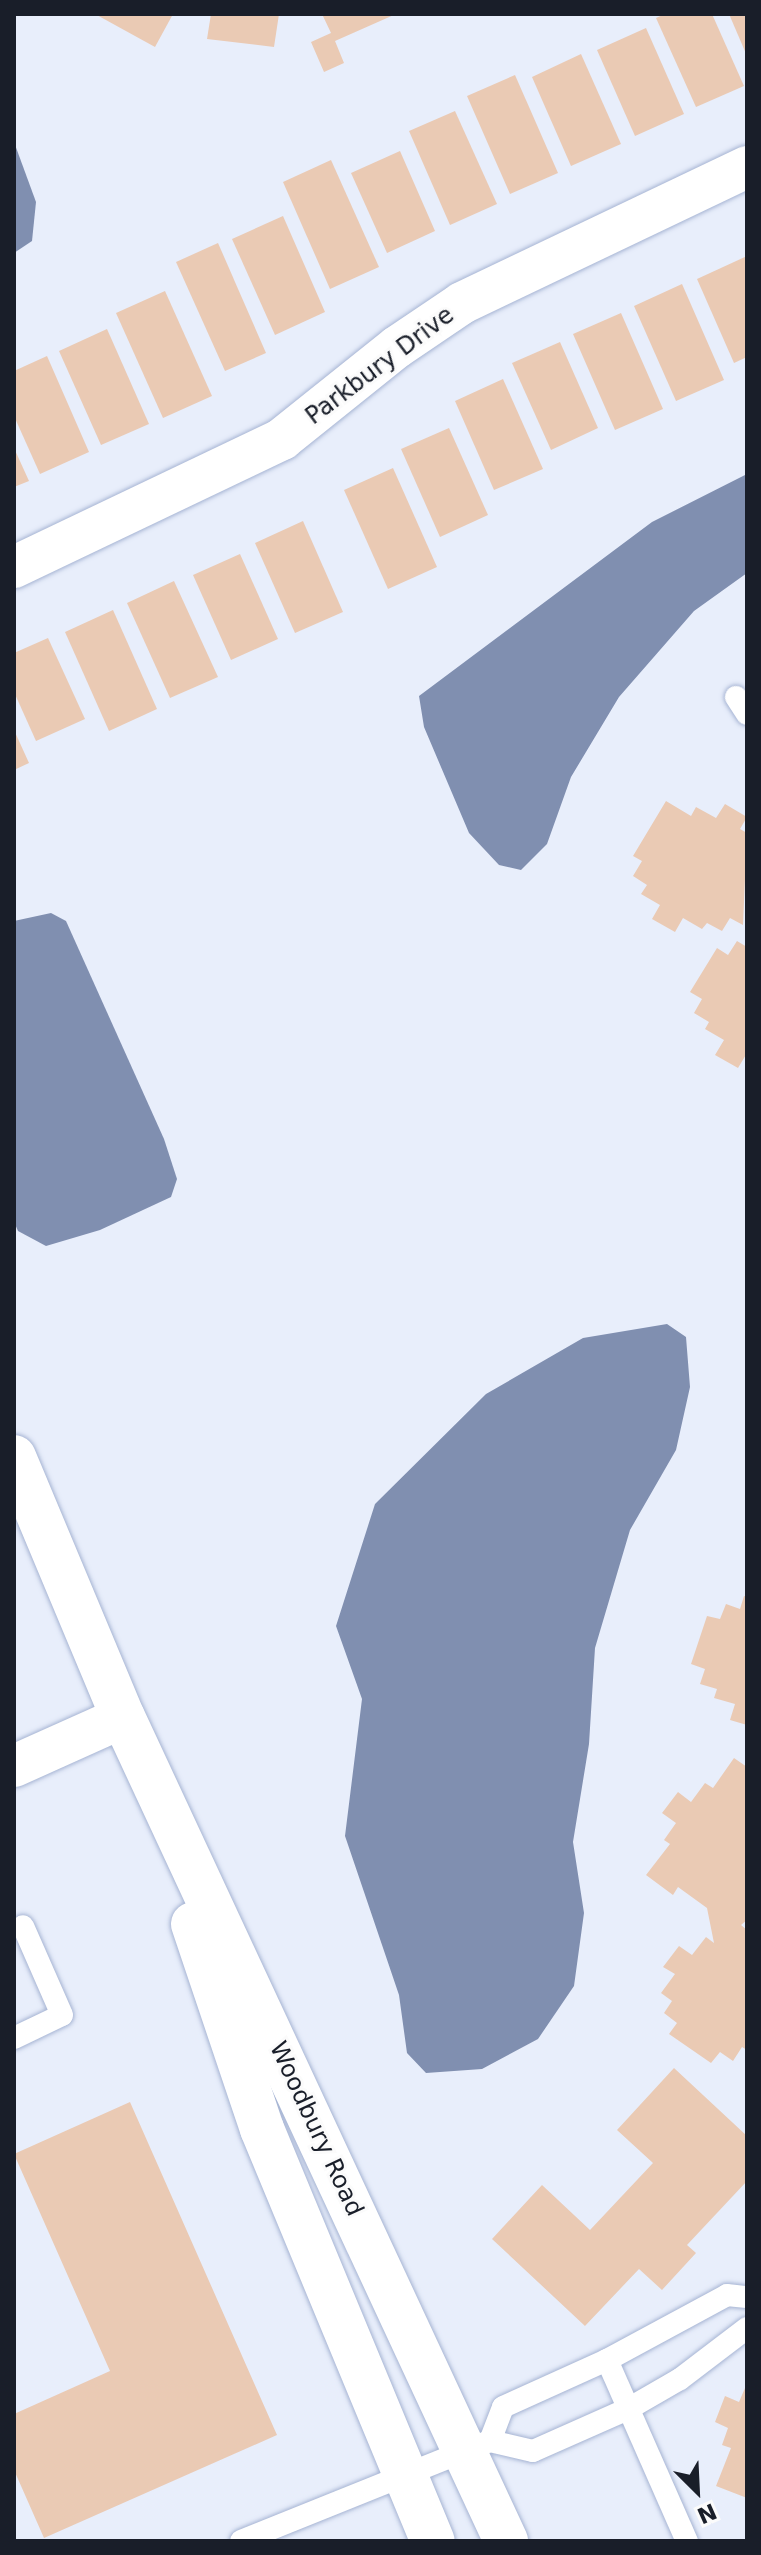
<!DOCTYPE html>
<style>
body{margin:0}
#map{position:relative;width:761px;height:2555px;overflow:hidden;background:#e8eefb;font-family:"DejaVu Sans",sans-serif}
div>[style]{position:absolute}
.water>*{inset:0;background:#808fb0}
.building>*{inset:0;background:#eacab4}
.roads{filter:drop-shadow(0 0 2px #a6b4d3) drop-shadow(0 0 2px #a6b4d3)}
.service>*{height:22px;margin:-11px;padding:0 11px;transform-origin:11px;border-radius:11px;background:#fff}
.minor>*{height:42px;margin:-21px;padding:0 21px;transform-origin:21px;border-radius:21px;background:#fff}
.tertiary>*{height:44px;margin:-22px;padding:0 22px;transform-origin:22px;border-radius:22px;background:#fff}
span{translate:-50% -50%;white-space:nowrap;text-align:center;line-height:1.15;-webkit-text-stroke:6px #fbfbfb;paint-order:stroke}
.street-label{font-size:24px;color:#191e29}
.frame{position:absolute;inset:0;border:16px solid #191e29;pointer-events:none}
.north{position:absolute;left:657px;top:2451px;width:80px;height:80px;-webkit-text-stroke:6px #fbfbfb;paint-order:stroke;rotate:156deg;font-size:22px;font-weight:700;line-height:32px;text-align:center;color:#191e29}
.north::after{content:'';display:block;margin:auto;width:28px;height:36px;background:#191e29;clip-path:polygon(50% 0,100% 100%,50% 72%,0 100%)}
</style>
<div id="map">
<div class="water">
<i style="clip-path:polygon(14px 142px,36px 202px,32px 241px,14px 253px)"></i>
<i style="clip-path:polygon(747px 474px,747px 573px,694px 611px,619px 697px,571px 777px,547px 844px,521px 870px,499px 865px,469px 833px,424px 727px,419px 696px,652px 522px)"></i>
<i style="clip-path:polygon(51px 913px,66px 921px,164px 1139px,177px 1179px,171px 1197px,100px 1230px,46px 1246px,18px 1231px,14px 1222px,14px 921px)"></i>
<i style="clip-path:polygon(667px 1324px,686px 1337px,690px 1387px,676px 1450px,630px 1530px,595px 1648px,589px 1744px,573px 1842px,584px 1913px,574px 1986px,538px 2039px,482px 2069px,426px 2073px,407px 2053px,399px 1995px,345px 1836px,362px 1699px,336px 1626px,375px 1504px,486px 1394px,583px 1338px)"></i>
</div>
<div class="building">
<i style="clip-path:polygon(95px 14px,173px 14px,155px 47px)"></i>
<i style="clip-path:polygon(211px 14px,279px 14px,274px 47px,207px 39px)"></i>
<i style="clip-path:polygon(322px 14px,396px 14px,335px 41px,344px 63px,324px 72px,311px 42px,331px 33px)"></i>
<i style="clip-path:polygon(665px 14px,712px 14px,744px 86px,696px 107px,656px 18px)"></i>
<i style="clip-path:polygon(729px 14px,747px 14px,747px 56px)"></i>
<i style="clip-path:polygon(646px 28px,684px 114px,635px 136px,597px 50px)"></i>
<i style="clip-path:polygon(581px 54px,621px 144px,571px 166px,532px 77px)"></i>
<i style="clip-path:polygon(515px 75px,558px 173px,510px 194px,467px 96px)"></i>
<i style="clip-path:polygon(455px 111px,497px 204px,450px 225px,409px 131px)"></i>
<i style="clip-path:polygon(400px 151px,435px 231px,387px 253px,351px 173px)"></i>
<i style="clip-path:polygon(331px 160px,379px 267px,330px 289px,283px 182px)"></i>
<i style="clip-path:polygon(283px 216px,325px 312px,275px 335px,232px 239px)"></i>
<i style="clip-path:polygon(218px 243px,266px 353px,225px 371px,176px 262px)"></i>
<i style="clip-path:polygon(747px 256px,747px 357px,734px 363px,697px 279px)"></i>
<i style="clip-path:polygon(682px 284px,724px 380px,676px 401px,634px 306px)"></i>
<i style="clip-path:polygon(165px 291px,212px 396px,163px 418px,116px 313px)"></i>
<i style="clip-path:polygon(621px 313px,663px 409px,615px 430px,573px 334px)"></i>
<i style="clip-path:polygon(107px 329px,149px 424px,101px 445px,59px 351px)"></i>
<i style="clip-path:polygon(560px 342px,598px 428px,551px 450px,512px 363px)"></i>
<i style="clip-path:polygon(47px 356px,89px 452px,40px 474px,14px 416px,14px 371px)"></i>
<i style="clip-path:polygon(503px 379px,543px 469px,494px 490px,455px 401px)"></i>
<i style="clip-path:polygon(449px 428px,488px 515px,440px 537px,401px 449px)"></i>
<i style="clip-path:polygon(14px 448px,29px 481px,14px 487px)"></i>
<i style="clip-path:polygon(393px 468px,437px 567px,388px 589px,344px 490px)"></i>
<i style="clip-path:polygon(303px 521px,343px 612px,295px 633px,255px 543px)"></i>
<i style="clip-path:polygon(240px 554px,278px 639px,231px 660px,193px 575px)"></i>
<i style="clip-path:polygon(174px 581px,218px 677px,170px 698px,127px 603px)"></i>
<i style="clip-path:polygon(113px 610px,157px 709px,109px 731px,65px 632px)"></i>
<i style="clip-path:polygon(48px 638px,85px 719px,36px 741px,14px 692px,14px 653px)"></i>
<i style="clip-path:polygon(14px 730px,29px 763px,14px 770px)"></i>
<i style="clip-path:polygon(666px 801px,691px 816px,696px 807px,716px 818px,725px 804px,747px 817px,740px 829px,747px 833px,743px 925px,730px 918px,722px 931px,707px 923px,702px 929px,683px 918px,675px 932px,652px 919px,660px 905px,641px 894px,647px 885px,633px 876px,642px 861px,633px 856px)"></i>
<i style="clip-path:polygon(737px 941px,747px 947px,747px 1053px,738px 1068px,715px 1055px,724px 1040px,705px 1029px,709px 1022px,694px 1013px,702px 999px,690px 992px,717px 948px,728px 955px)"></i>
<i style="clip-path:polygon(744px 1596px,747px 1597px,747px 1725px,730px 1720px,735px 1704px,714px 1698px,717px 1689px,700px 1684px,705px 1669px,691px 1664px,707px 1616px,720px 1619px,726px 1604px,740px 1609px)"></i>
<i style="clip-path:polygon(734px 1758px,747px 1767px,747px 1920px,741px 1925px,747px 1930px,747px 2050px,742px 2047px,733px 2061px,720px 2052px,711px 2063px,669px 2034px,677px 2023px,664px 2013px,672px 2001px,661px 1993px,675px 1974px,663px 1967px,679px 1946px,692px 1955px,706px 1937px,714px 1943px,707px 1908px,678px 1887px,673px 1895px,646px 1875px,670px 1844px,664px 1840px,676px 1823px,662px 1813px,678px 1792px,691px 1802px,705px 1783px,713px 1788px)"></i>
<i style="clip-path:polygon(674px 2068px,747px 2136px,747px 2181px,687px 2245px,696px 2253px,662px 2290px,639px 2269px,585px 2326px,492px 2239px,542px 2185px,590px 2230px,653px 2163px,617px 2130px)"></i>
<i style="clip-path:polygon(130px 2102px,277px 2435px,44px 2538px,14px 2470px,14px 2414px,110px 2371px,14px 2154px)"></i>
<i style="clip-path:polygon(745px 2388px,747px 2389px,747px 2498px,716px 2486px,731px 2448px,722px 2445px,728px 2428px,715px 2422px,725px 2396px,739px 2402px)"></i>
</div>
<div class="roads">
<div class="service">
<i style="left:736px;top:697px;width:20px;rotate:57deg"></i>
<i style="left:14px;top:2038px;width:53px;rotate:-25.6deg"></i>
<i style="left:62px;top:2015px;width:97px;rotate:-113.7deg"></i>
<i style="left:607px;top:2360px;width:198px;rotate:66.2deg"></i>
<i style="left:490px;top:2441px;width:36px;rotate:-69deg"></i>
<i style="left:503px;top:2407px;width:114px;rotate:-24.3deg"></i>
<i style="left:607px;top:2360px;width:136px;rotate:-28.4deg"></i>
<i style="left:727px;top:2295px;width:20px;rotate:6deg"></i>
<i style="left:241px;top:2541px;width:268px;rotate:-21.9deg"></i>
<i style="left:490px;top:2441px;width:44px;rotate:13.1deg"></i>
<i style="left:533px;top:2451px;width:104px;rotate:-23.9deg"></i>
<i style="left:628px;top:2409px;width:60px;rotate:-30deg"></i>
<i style="left:680px;top:2379px;width:84px;rotate:-37.3deg"></i>
</div>
<div class="minor">
<i style="left:14px;top:567px;width:297px;rotate:-25.5deg"></i>
<i style="left:282px;top:439px;width:147px;rotate:-38.7deg"></i>
<i style="left:397px;top:347px;width:78px;rotate:-34.1deg"></i>
<i style="left:462px;top:303px;width:316px;rotate:-25.5deg"></i>
<i style="left:14px;top:1766px;width:120px;rotate:-24.2deg"></i>
</div>
<div class="tertiary">
<i style="left:14px;top:1457px;width:282px;rotate:67.3deg"></i>
<i style="left:123px;top:1717px;width:909px;rotate:65.07deg"></i>
<i style="left:193px;top:1924px;width:216px;rotate:71.4deg"></i>
<i style="left:262px;top:2129px;width:446px;rotate:67.5deg"></i>
</div>
</div>
<div class="street-label">
<span style="left:380px;top:366px;rotate:-37deg">Parkbury Drive</span>
<span style="left:316px;top:2129px;rotate:65deg">Woodbury Road</span>
</div>
<div class="frame"></div>
<div class="north">N</div>
</div>
